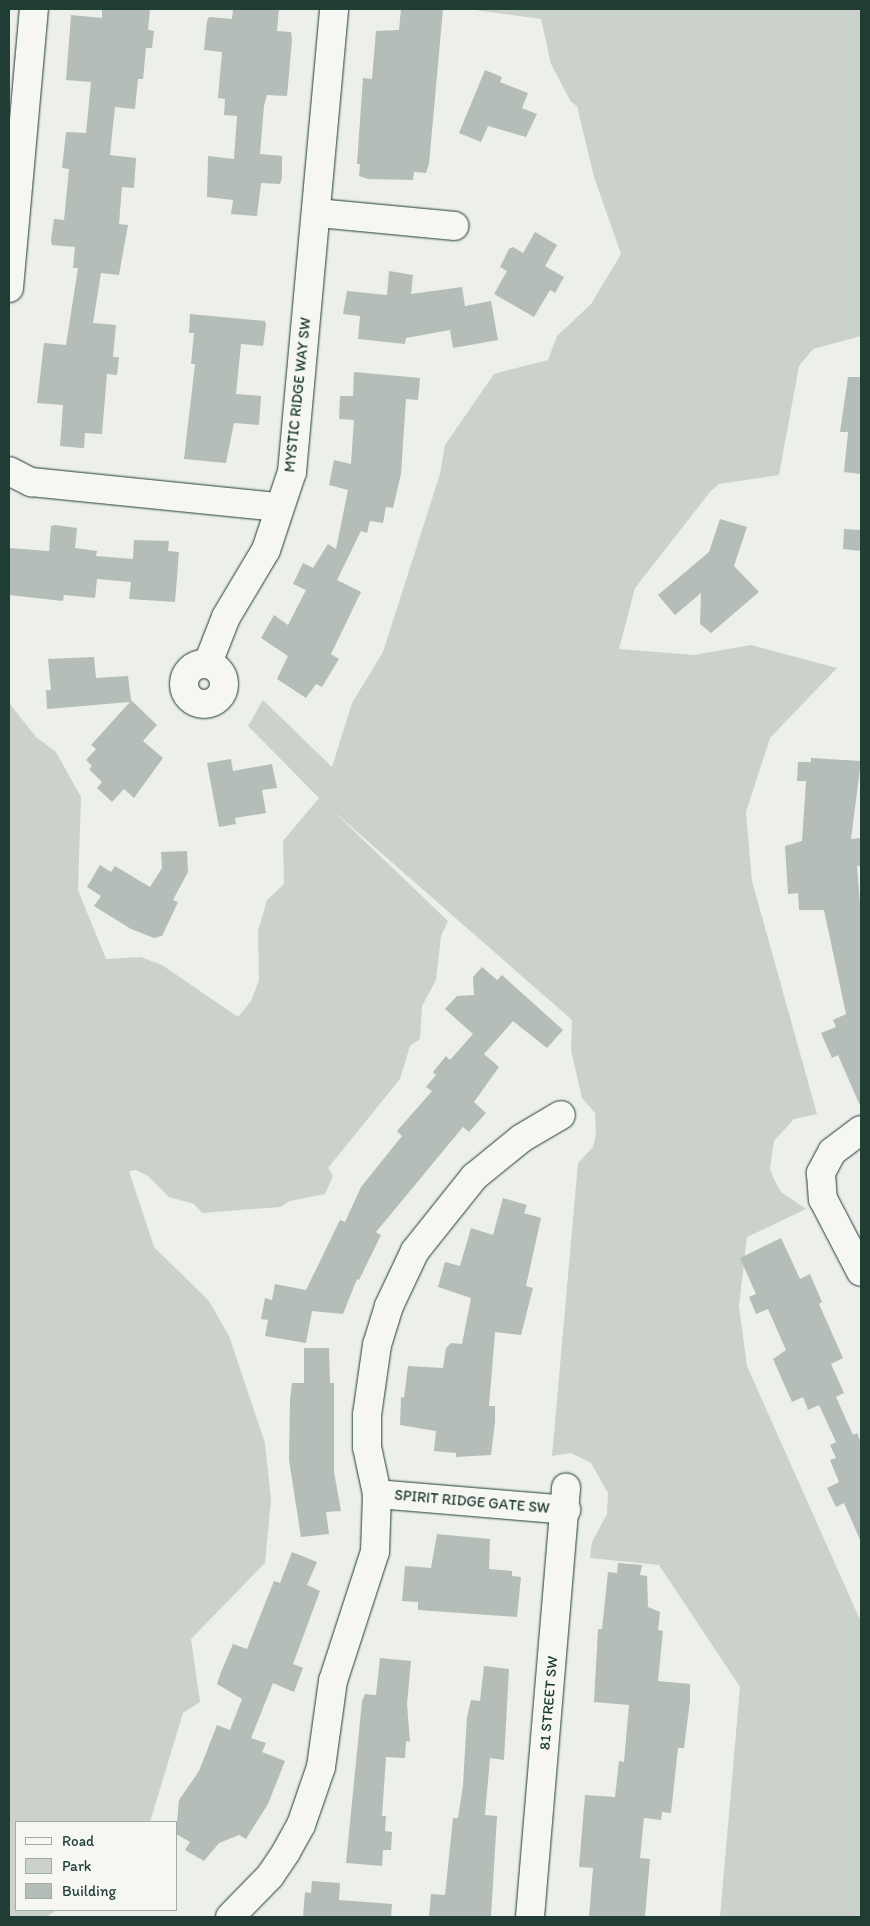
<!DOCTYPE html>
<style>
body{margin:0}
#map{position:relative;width:870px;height:1926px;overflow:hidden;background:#edefea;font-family:Itim,sans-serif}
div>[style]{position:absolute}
.green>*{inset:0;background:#cbd2cc}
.building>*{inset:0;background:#b4bdb8}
.roads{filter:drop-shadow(0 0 1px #1f3d34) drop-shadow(0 0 1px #1f3d34)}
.minor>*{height:28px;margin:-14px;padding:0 14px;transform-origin:14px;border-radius:14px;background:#f6f6f2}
.minor>.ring{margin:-14px;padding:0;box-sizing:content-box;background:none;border:28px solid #f6f6f2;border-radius:50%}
span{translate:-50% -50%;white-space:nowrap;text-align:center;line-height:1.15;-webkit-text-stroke:4px #f6f6f2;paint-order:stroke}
.street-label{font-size:15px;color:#1f3d34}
.frame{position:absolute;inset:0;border:10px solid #1f3d34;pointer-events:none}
.legend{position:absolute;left:15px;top:1821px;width:162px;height:90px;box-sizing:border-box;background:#f6f6f2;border:1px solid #a0aca6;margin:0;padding:6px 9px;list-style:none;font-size:15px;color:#1f3d34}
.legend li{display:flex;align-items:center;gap:10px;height:25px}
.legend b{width:25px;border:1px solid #a0aca6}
</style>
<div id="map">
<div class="green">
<i style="clip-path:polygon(467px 9px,861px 9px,861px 336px,813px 349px,799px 366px,779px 475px,719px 484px,710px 492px,635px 588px,619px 649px,694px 655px,751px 645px,837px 668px,770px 738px,746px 812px,752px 881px,817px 1114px,794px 1119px,774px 1141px,770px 1169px,774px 1179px,781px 1192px,806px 1209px,747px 1237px,739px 1306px,747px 1366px,861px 1622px,861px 1917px,720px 1917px,740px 1687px,659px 1565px,590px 1558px,592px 1542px,607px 1514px,608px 1493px,591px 1463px,571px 1453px,552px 1456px,578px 1163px,593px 1147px,596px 1133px,595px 1113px,582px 1098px,571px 1050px,572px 1020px,331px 809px,448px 921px,441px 936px,436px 980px,422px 1006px,420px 1039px,410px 1046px,400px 1079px,328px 1168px,333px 1176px,325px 1194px,290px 1201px,280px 1207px,202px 1213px,194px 1204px,169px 1197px,148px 1176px,136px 1170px,129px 1171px,154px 1247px,209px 1301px,229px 1336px,265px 1443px,271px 1500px,265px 1563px,191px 1639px,200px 1702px,183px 1713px,150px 1822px,16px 1822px,16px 1910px,57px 1910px,46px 1917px,9px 1917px,9px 703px,36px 737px,56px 752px,81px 797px,78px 890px,106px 959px,141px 957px,162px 965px,238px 1017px,251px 1001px,259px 980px,258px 931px,267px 900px,284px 884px,283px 841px,319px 798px,248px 726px,263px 700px,332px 767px,352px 703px,383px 652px,440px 474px,445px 445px,494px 374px,548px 360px,557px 336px,591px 304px,621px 254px,594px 177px,577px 106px,571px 102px,551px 64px,541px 19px)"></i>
</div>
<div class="building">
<i style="clip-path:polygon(102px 9px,150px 9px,148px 30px,154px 31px,152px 48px,146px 48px,143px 79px,138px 79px,135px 109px,115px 107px,110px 155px,136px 158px,134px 188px,122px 187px,119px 224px,128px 225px,119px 275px,101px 273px,93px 323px,116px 325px,113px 357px,119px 357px,117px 375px,107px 374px,102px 434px,85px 433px,84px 448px,81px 448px,60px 446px,63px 405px,37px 403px,44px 343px,66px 345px,78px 268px,73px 268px,75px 247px,52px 245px,51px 240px,54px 219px,64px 220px,69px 169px,62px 168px,66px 132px,86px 133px,91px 82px,66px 80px,71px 15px,102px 18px)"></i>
<i style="clip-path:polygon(233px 9px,279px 9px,277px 31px,291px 32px,292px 40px,287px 96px,267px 95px,264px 106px,260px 154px,282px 156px,282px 178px,280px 184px,261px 183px,257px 216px,231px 214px,233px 200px,207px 197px,208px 156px,234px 159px,237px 116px,224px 115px,225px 99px,218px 98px,222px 52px,204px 50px,207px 21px,209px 17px,232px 19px)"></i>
<i style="clip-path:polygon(401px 9px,443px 9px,429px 164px,426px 173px,414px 172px,413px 180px,368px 179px,359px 176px,360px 164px,357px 164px,363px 78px,372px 79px,376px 31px,399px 30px)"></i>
<i style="clip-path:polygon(485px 70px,502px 77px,500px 82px,528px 93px,522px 108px,537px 114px,526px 137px,488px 126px,481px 142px,459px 133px)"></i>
<i style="clip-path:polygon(535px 232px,557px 245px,545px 266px,564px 277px,555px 293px,550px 290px,534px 317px,494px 294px,507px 271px,500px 267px,509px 249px,513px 247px,523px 253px)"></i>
<i style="clip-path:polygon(389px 271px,413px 275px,411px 294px,462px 287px,465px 306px,491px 301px,498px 340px,453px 348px,450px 330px,406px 338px,405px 344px,358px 339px,360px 316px,343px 314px,347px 291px,387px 295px)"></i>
<i style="clip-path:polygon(190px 314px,265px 321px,266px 325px,263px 346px,241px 344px,236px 394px,261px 396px,259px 425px,234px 423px,226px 463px,184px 459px,195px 364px,191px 364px,194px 333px,189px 333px)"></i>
<i style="clip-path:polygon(354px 372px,420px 378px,418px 400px,406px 399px,401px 474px,393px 508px,386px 507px,383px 523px,370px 521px,367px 533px,361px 531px,337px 580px,361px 592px,331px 654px,339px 659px,322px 687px,316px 684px,306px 698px,277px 679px,288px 656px,261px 638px,274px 615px,288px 625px,306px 590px,293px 584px,303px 563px,313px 568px,328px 544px,336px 549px,348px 490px,329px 485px,334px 460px,351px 464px,354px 420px,339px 419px,340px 396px,353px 396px)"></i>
<i style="clip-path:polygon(848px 377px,861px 377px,861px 474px,844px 472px,848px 432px,840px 432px)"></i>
<i style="clip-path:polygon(720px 519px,747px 527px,734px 566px,759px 592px,711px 633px,700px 624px,701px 593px,675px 615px,658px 595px,709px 552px)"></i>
<i style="clip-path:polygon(55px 525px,77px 528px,75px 548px,97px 551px,96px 556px,133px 559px,134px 540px,169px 541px,168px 551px,179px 552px,175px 602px,129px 599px,131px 582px,97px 579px,95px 598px,64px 595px,63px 601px,9px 595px,9px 548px,49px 551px,51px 526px)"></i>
<i style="clip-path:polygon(844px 529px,861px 530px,861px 551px,843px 549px)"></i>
<i style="clip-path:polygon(94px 657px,96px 678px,128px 676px,131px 700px,157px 725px,143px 741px,163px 758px,134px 798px,124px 789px,112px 802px,97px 788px,102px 782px,89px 769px,92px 766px,86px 760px,96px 749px,91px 745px,130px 702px,47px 709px,46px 690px,51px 690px,48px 659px)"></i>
<i style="clip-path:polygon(811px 758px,861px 761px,851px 839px,861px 838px,861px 866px,857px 866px,861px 917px,861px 1108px,838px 1055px,832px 1058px,821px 1033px,836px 1027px,833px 1020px,846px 1014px,824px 910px,799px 910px,798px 893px,788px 894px,785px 846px,802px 841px,806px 781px,797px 781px,798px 762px,811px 762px)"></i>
<i style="clip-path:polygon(231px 759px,233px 771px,272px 764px,277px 788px,262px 790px,266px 813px,235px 818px,236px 824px,219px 827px,207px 763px)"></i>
<i style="clip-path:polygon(187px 851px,188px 872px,173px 900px,178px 902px,162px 936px,154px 938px,131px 929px,94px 906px,101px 896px,87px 887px,100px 865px,111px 872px,115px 866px,150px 887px,162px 868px,161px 852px)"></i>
<i style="clip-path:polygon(482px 967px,497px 980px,502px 975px,563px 1030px,547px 1048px,513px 1021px,484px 1054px,499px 1067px,474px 1102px,486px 1113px,469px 1132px,463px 1127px,376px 1232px,381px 1235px,359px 1280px,357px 1279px,343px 1314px,312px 1311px,306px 1343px,265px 1336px,268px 1320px,261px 1319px,265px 1298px,272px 1300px,275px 1284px,306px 1290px,340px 1220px,345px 1222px,361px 1187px,402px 1136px,397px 1131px,432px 1091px,426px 1087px,436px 1075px,433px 1072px,446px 1056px,450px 1060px,473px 1034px,445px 1009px,457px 996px,474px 995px,473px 977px)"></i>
<i style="clip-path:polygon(503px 1198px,527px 1205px,524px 1213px,541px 1218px,526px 1286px,533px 1288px,521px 1335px,495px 1332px,489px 1406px,495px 1406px,495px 1422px,491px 1455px,456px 1457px,456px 1453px,434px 1451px,436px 1431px,400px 1425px,401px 1397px,404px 1398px,408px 1366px,443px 1368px,446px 1348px,451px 1343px,462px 1344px,471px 1298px,438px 1287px,445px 1262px,460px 1266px,471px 1228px,493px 1235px)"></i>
<i style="clip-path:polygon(781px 1238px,800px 1279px,810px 1274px,822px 1302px,819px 1304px,843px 1358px,831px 1364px,844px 1393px,836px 1397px,853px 1435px,857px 1433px,861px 1443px,861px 1542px,844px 1503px,836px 1507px,827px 1488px,839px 1482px,830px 1460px,836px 1458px,830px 1445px,836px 1442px,819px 1405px,808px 1410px,803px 1397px,792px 1402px,773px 1359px,786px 1350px,768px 1309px,756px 1314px,749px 1297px,756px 1294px,740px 1258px)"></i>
<i style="clip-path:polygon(304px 1348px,329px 1348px,330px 1383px,334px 1383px,334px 1472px,341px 1511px,326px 1512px,329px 1534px,301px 1537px,289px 1460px,290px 1400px,292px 1383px,304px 1383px)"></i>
<i style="clip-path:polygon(437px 1534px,490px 1539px,489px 1569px,512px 1571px,512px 1576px,521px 1577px,517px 1617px,418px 1610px,418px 1602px,402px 1601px,405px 1566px,431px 1568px)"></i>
<i style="clip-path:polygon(292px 1552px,317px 1562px,307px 1585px,320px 1591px,293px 1664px,303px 1668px,294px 1692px,273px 1683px,251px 1738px,266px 1743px,262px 1752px,285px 1761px,268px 1804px,246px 1839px,239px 1835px,219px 1843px,204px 1861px,185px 1850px,190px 1842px,176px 1834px,179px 1800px,199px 1771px,217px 1725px,230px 1730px,242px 1699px,217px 1684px,221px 1672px,233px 1644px,247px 1649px,274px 1581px,280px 1583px)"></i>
<i style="clip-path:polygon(618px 1563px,642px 1565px,640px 1575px,647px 1576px,648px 1607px,660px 1612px,658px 1630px,663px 1631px,658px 1681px,690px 1684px,690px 1701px,684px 1748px,678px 1748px,671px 1813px,662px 1812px,661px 1820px,644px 1818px,640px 1858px,650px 1859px,645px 1917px,589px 1917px,593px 1868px,579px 1867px,585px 1795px,615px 1797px,619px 1761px,624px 1762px,629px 1705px,594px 1702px,598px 1629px,602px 1629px,608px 1572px,617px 1573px)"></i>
<i style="clip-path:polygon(380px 1658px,411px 1661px,407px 1704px,410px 1742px,406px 1741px,405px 1758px,386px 1757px,382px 1816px,386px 1816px,385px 1831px,392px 1832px,391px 1850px,383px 1850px,382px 1866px,346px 1863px,362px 1701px,365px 1694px,376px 1695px)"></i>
<i style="clip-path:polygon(484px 1666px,509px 1669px,504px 1760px,490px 1758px,485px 1815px,497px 1816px,491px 1917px,429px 1917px,431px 1894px,445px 1895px,453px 1818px,458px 1818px,463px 1785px,467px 1717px,471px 1700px,480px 1701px)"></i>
<i style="clip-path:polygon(312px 1881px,340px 1883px,339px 1900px,392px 1904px,391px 1917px,303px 1917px,305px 1892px,311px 1893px)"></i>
</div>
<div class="roads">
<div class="minor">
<i style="left:317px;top:213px;width:138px;rotate:5.4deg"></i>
<i style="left:9px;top:288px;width:280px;rotate:-84.9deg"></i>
<i style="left:9px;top:471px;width:25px;rotate:27deg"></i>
<i style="left:31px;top:482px;width:249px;rotate:5.8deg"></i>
<i style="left:208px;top:663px;width:49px;rotate:-68.6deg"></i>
<i style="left:226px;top:617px;width:78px;rotate:-59.2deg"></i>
<i style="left:266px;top:550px;width:82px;rotate:-71.6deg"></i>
<i style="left:292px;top:472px;width:465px;rotate:-84.8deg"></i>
<i class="ring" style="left:184px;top:664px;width:12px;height:12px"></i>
<i style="left:861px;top:1130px;width:36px;rotate:143deg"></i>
<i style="left:832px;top:1152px;width:24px;rotate:118deg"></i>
<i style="left:821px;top:1173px;width:26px;rotate:86deg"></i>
<i style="left:823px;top:1199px;width:82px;rotate:62.5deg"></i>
<i style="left:377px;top:1494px;width:190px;rotate:4.8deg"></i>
<i style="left:230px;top:1917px;width:57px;rotate:-45.7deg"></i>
<i style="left:270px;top:1876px;width:29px;rotate:-56deg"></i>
<i style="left:286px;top:1852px;width:31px;rotate:-61deg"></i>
<i style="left:301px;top:1825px;width:61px;rotate:-71deg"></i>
<i style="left:321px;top:1767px;width:87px;rotate:-82.1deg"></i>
<i style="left:333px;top:1681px;width:136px;rotate:-72deg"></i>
<i style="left:375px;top:1552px;width:58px;rotate:-88deg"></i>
<i style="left:377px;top:1494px;width:48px;rotate:-102deg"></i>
<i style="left:367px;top:1447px;width:32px;rotate:-90deg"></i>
<i style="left:367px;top:1415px;width:71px;rotate:-81.9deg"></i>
<i style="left:377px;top:1345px;width:41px;rotate:-72.9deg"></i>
<i style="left:389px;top:1306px;width:61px;rotate:-64.7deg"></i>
<i style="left:415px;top:1251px;width:95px;rotate:-51.4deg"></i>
<i style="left:474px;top:1177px;width:62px;rotate:-39.1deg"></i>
<i style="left:522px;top:1138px;width:45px;rotate:-30.5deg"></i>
<i style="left:530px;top:1917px;width:431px;rotate:-85.2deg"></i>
</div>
</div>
<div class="street-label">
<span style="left:298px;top:395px;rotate:-84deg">MYSTIC RIDGE WAY SW</span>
<span style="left:472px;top:1502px;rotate:5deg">SPIRIT RIDGE GATE SW</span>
<span style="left:549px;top:1703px;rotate:-85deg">81 STREET SW</span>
</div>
<div class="frame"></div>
<ul class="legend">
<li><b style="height:6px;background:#f6f6f2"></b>Road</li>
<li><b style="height:14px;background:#cbd2cc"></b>Park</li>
<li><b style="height:14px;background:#b4bdb8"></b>Building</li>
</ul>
</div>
